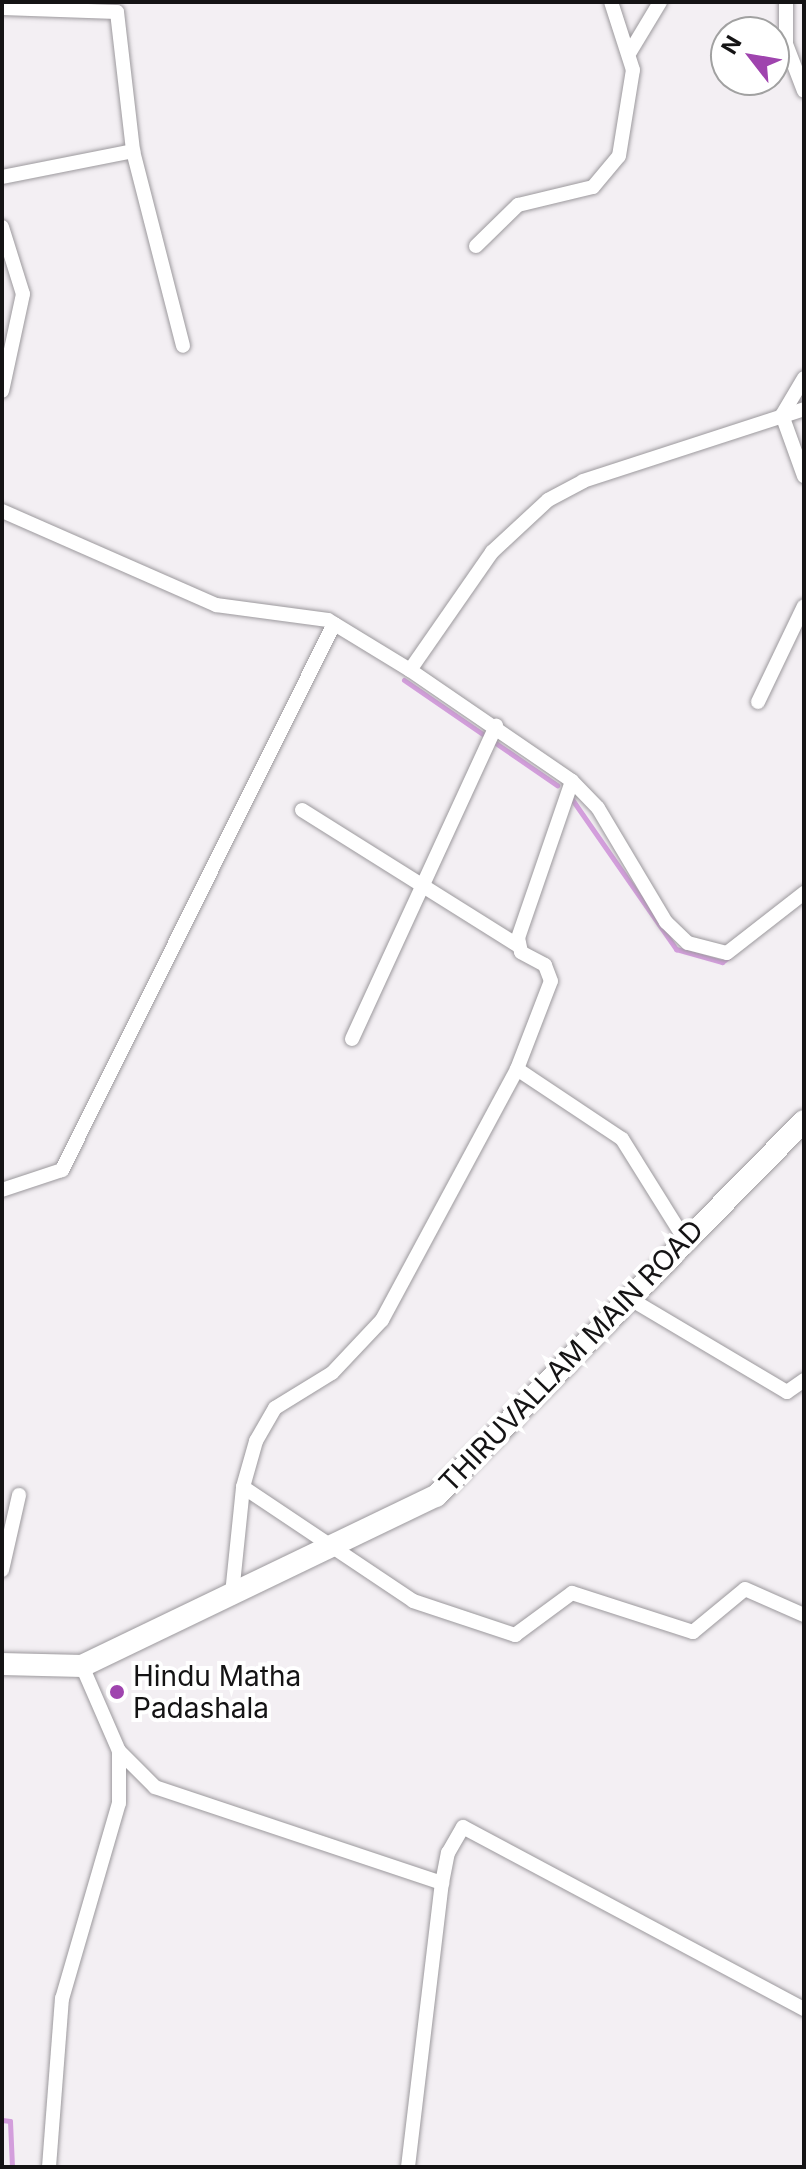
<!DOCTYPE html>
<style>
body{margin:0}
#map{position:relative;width:806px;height:2169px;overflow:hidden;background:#f3eff3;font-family:Inter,sans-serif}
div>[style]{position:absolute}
.stream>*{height:5px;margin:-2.5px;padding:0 2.5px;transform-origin:2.5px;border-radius:2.5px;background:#d39edc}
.roads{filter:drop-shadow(0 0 2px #9c999d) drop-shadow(0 0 2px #9c999d)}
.street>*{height:14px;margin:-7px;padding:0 7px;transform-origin:7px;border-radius:7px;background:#fff}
.secondary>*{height:22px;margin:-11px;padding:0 11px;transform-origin:11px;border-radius:11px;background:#fff}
.dots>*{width:22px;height:22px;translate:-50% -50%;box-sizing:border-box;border:4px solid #fff;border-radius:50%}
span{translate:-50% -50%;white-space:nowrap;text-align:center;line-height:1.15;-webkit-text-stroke:8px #fff;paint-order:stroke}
.street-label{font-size:28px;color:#141314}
.poi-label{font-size:28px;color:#141314}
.left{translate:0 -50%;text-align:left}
.frame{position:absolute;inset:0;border:4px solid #141314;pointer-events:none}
.north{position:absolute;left:710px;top:16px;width:80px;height:80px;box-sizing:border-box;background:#fff;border:2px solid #a1a1a1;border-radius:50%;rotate:301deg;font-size:22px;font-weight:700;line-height:32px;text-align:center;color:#141314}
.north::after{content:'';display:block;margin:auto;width:28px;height:36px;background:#9f44ae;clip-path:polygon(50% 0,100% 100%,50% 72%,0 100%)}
</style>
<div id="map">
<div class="stream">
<i style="left:404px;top:680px;width:186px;rotate:34.5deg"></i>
<i style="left:569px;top:795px;width:188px;rotate:55.2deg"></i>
<i style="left:676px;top:949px;width:48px;rotate:15.8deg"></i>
<i style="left:722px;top:962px;width:10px;rotate:-37deg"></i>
<i style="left:2px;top:2120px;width:8px;rotate:7deg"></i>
<i style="left:10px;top:2121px;width:46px;rotate:87.5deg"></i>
</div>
<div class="roads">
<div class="street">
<i style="left:786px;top:2px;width:42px;rotate:90deg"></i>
<i style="left:786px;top:44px;width:50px;rotate:69deg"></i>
<i style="left:2px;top:8px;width:115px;rotate:2deg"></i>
<i style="left:117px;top:12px;width:140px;rotate:83.4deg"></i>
<i style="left:133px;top:151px;width:201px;rotate:75.6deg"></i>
<i style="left:630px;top:52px;width:58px;rotate:-59deg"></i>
<i style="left:2px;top:177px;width:134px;rotate:-11.2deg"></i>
<i style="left:2px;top:227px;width:70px;rotate:72.6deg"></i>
<i style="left:23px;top:294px;width:99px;rotate:102.2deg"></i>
<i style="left:476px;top:246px;width:59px;rotate:-44.3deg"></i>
<i style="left:518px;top:205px;width:77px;rotate:-13.5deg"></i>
<i style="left:593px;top:187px;width:40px;rotate:-50deg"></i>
<i style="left:619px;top:156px;width:87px;rotate:-80.8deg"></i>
<i style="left:633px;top:70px;width:71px;rotate:-107.9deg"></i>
<i style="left:804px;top:378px;width:43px;rotate:120.7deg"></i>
<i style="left:782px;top:415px;width:65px;rotate:70.2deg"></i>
<i style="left:2px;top:511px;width:234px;rotate:23.7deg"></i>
<i style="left:216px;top:605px;width:113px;rotate:7.6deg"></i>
<i style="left:328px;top:620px;width:96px;rotate:31.4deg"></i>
<i style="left:410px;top:670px;width:196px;rotate:34.4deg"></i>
<i style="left:572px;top:781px;width:37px;rotate:46deg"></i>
<i style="left:598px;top:808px;width:133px;rotate:59.2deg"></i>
<i style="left:666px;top:922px;width:30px;rotate:44deg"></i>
<i style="left:688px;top:943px;width:40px;rotate:14.4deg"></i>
<i style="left:727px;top:953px;width:98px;rotate:-37.9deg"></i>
<i style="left:410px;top:670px;width:144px;rotate:-55.2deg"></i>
<i style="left:492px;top:552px;width:76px;rotate:-42.9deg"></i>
<i style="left:548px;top:500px;width:40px;rotate:-28deg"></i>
<i style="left:583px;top:481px;width:232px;rotate:-18deg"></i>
<i style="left:758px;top:702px;width:106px;rotate:-64.4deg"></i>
<i style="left:302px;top:810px;width:254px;rotate:32.1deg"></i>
<i style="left:352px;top:1039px;width:345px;rotate:-65.3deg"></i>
<i style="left:517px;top:1069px;width:126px;rotate:33.7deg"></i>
<i style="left:622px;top:1139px;width:119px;rotate:58deg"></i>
<i style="left:2px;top:1190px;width:63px;rotate:-18.4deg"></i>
<i style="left:62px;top:1170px;width:610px;rotate:-63.52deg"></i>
<i style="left:627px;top:1297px;width:186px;rotate:30.7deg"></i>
<i style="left:787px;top:1392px;width:21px;rotate:-35deg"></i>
<i style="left:243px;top:1487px;width:205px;rotate:33.8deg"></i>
<i style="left:413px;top:1601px;width:108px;rotate:18.4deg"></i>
<i style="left:515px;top:1635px;width:71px;rotate:-36.4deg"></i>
<i style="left:572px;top:1593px;width:127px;rotate:17.9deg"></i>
<i style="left:693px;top:1632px;width:67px;rotate:-39.6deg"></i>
<i style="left:745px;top:1589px;width:64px;rotate:23.8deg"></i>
<i style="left:2px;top:1570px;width:77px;rotate:-77.2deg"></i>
<i style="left:232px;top:1594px;width:108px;rotate:-84.1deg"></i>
<i style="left:243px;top:1487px;width:48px;rotate:-74.2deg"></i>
<i style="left:256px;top:1441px;width:38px;rotate:-60deg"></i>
<i style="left:275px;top:1408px;width:67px;rotate:-31.6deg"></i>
<i style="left:332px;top:1373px;width:73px;rotate:-46.7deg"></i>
<i style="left:382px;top:1320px;width:285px;rotate:-61.7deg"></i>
<i style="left:517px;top:1069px;width:94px;rotate:-68.9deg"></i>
<i style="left:551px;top:981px;width:17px;rotate:-111deg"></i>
<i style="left:545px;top:965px;width:27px;rotate:-152deg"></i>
<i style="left:521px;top:952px;width:14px;rotate:-102deg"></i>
<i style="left:518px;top:938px;width:166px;rotate:-71deg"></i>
<i style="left:119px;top:1751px;width:51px;rotate:45deg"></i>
<i style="left:155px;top:1787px;width:303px;rotate:18.5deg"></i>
<i style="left:49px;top:2167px;width:169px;rotate:-85.6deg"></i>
<i style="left:62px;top:1999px;width:204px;rotate:-73.8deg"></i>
<i style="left:119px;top:1803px;width:52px;rotate:-90deg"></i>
<i style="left:119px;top:1751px;width:93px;rotate:-113.5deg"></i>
<i style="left:408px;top:2167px;width:286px;rotate:-83.2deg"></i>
<i style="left:442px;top:1883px;width:31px;rotate:-79deg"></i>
<i style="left:448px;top:1853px;width:30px;rotate:-60deg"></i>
<i style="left:463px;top:1827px;width:387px;rotate:28.1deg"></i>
</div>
<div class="secondary">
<i style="left:2px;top:1664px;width:80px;rotate:1.4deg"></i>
<i style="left:82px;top:1666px;width:393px;rotate:-25.7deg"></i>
<i style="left:436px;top:1496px;width:525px;rotate:-45.54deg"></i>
</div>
</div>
<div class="dots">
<i style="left:117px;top:1692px;background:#9f44ae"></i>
</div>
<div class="street-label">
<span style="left:571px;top:1356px;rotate:-46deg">THIRUVALLAM MAIN ROAD</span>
</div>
<div class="poi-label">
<span class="left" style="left:133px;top:1692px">Hindu Matha<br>Padashala</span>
</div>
<div class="frame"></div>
<div class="north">N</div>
</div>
